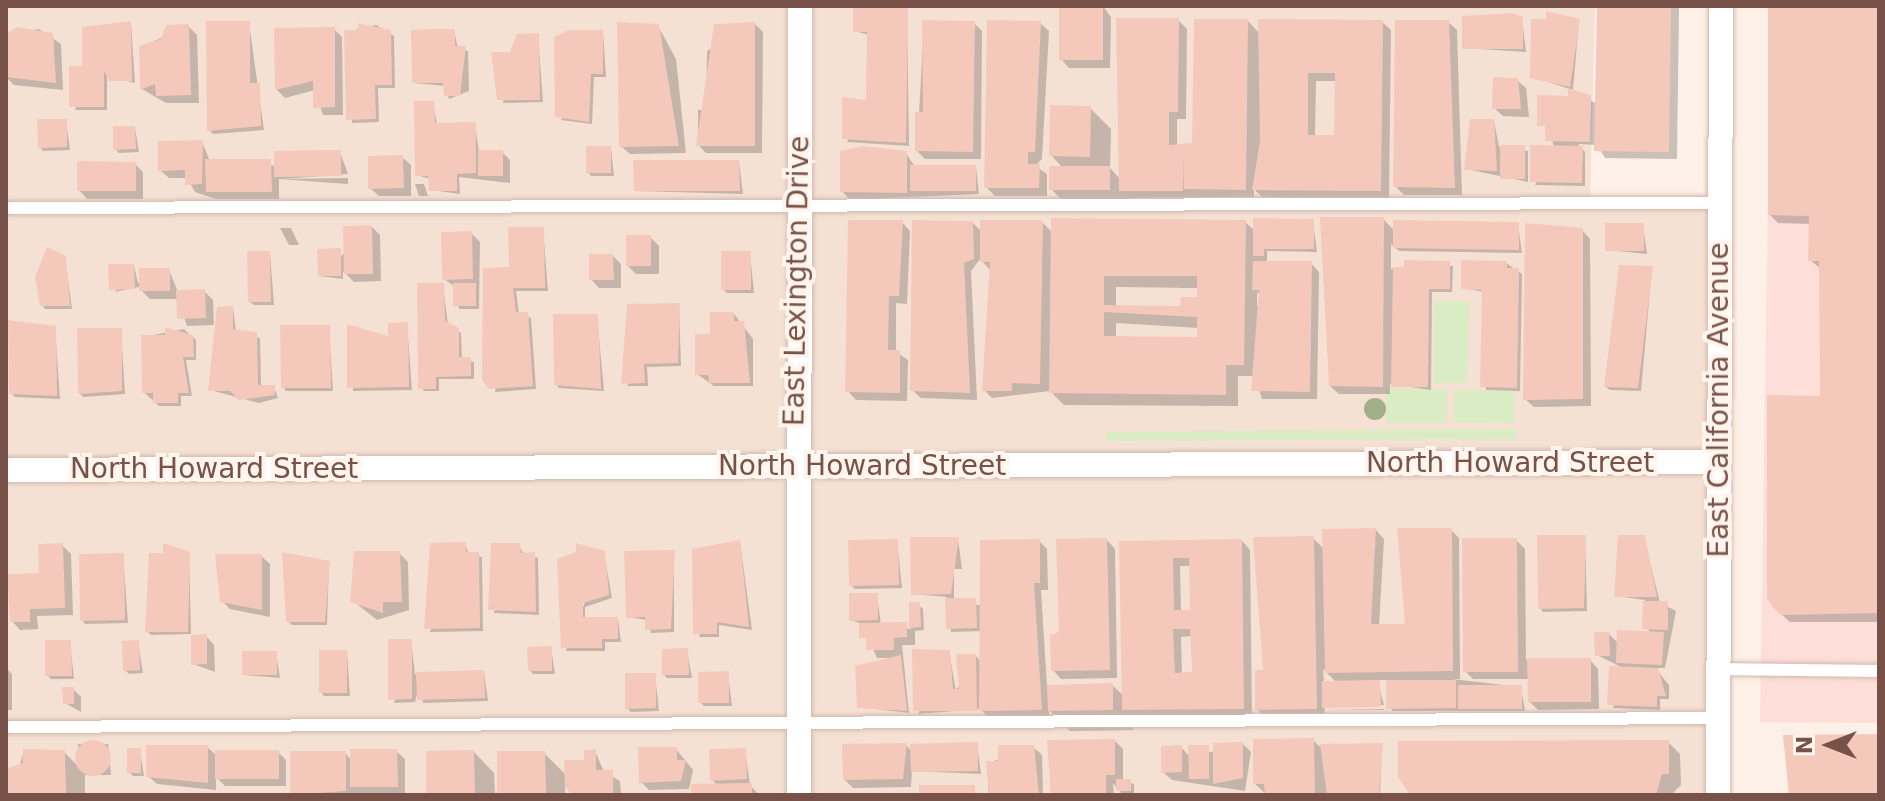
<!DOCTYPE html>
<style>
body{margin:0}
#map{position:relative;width:1885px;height:801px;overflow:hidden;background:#fdf0e6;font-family:"DejaVu Sans",sans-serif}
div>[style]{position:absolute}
.residential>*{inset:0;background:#f5e1d4}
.commercial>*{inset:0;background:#feded9}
.green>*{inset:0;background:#daecc3}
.shadow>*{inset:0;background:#0003}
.building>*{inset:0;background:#f4c9bc}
.round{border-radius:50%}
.roads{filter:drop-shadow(0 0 2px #d2b8ad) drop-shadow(0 0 2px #d2b8ad)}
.lane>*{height:12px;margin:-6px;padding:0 6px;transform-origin:6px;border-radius:6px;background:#fff}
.street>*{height:24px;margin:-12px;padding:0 12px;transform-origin:12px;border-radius:12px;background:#fff}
.trees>*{width:22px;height:22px;margin:-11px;border-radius:50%;background:#a2af89}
span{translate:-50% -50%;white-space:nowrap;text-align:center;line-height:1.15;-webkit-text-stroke:8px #fff5ed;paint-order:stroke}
.street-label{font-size:28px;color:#785249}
.frame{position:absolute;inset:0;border:8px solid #785249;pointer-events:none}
.north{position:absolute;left:1789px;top:705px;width:80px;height:80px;-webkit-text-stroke:6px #fff5ed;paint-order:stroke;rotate:270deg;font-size:22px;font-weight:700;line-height:32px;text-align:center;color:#785249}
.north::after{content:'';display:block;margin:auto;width:28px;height:36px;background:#785249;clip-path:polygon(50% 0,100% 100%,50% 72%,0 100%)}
</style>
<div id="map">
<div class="residential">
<i style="clip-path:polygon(6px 6px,1595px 6px,1590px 202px,1718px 203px,1708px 795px,6px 795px)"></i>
</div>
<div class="commercial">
<i style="clip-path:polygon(1771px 6px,1879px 6px,1879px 723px,1760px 722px)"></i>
</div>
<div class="green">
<i style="clip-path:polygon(1435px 301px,1469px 301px,1467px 383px,1434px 383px)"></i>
<i style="clip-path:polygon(1386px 389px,1447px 389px,1447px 423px,1386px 423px)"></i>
<i style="clip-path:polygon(1454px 390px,1515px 391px,1514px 423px,1454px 422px)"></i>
<i style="clip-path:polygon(1516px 429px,1516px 439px,1106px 441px,1106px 432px)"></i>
</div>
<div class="shadow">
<i style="clip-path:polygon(1066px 6px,1103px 6px,1111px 17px,1110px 68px,1069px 68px,1061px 59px)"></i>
<i style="clip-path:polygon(1599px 6px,1679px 6px,1677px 159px,1605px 158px,1597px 145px,1578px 144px,1585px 152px,1585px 186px,1535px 185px,1554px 147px,1540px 97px,1570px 98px,1570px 89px,1532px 77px,1579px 21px,1573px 90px,1597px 104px)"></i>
<i style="clip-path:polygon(1770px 6px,1879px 6px,1879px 622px,1790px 622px,1772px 606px,1769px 397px,1822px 398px,1821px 269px,1810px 260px,1810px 224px,1778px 223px,1770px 215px)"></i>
<i style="clip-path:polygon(907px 10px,909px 146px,847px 142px,868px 102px,869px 35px,855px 31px)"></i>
<i style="clip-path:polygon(1522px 19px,1526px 52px,1464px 48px)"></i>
<i style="clip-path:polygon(evenodd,1178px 20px,1187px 29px,1186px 119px,1177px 119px,1177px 147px,1194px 145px,1248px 21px,1259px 33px,1382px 22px,1391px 30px,1389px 199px,1262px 197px,1254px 189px,1254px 197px,1130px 198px,1130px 210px,1072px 210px,1051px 189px,1063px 168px,1051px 155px,1090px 108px,1111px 129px,1110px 168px,1121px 180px,1178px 20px,1316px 81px,1336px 81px,1336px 137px,1315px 137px,1316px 81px)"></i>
<i style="clip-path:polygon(924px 22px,974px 23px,982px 31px,981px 159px,925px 159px,917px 151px)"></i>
<i style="clip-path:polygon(1448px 22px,1457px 30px,1462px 195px,1404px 195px,1395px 186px)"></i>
<i style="clip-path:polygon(131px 23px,135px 83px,107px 76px,107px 110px,75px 110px,84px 68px)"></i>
<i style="clip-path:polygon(249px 23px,264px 130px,213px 134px,209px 130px)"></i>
<i style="clip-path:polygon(1040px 23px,1049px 31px,1042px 159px,1035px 166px,1047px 174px,1047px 196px,995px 196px,986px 187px)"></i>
<i style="clip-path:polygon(755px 24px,763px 32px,762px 153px,706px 153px,698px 145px,698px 110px,706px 110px,707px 51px)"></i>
<i style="clip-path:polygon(376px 25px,394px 36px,395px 88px,378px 88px,379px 122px,352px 123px,346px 32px)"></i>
<i style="clip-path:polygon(188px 26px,197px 35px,199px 103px,166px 103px,142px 89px,141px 47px)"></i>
<i style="clip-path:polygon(658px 26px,676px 59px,686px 153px,630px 154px,621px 146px)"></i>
<i style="clip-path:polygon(39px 29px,61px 44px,63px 90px,14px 85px,6px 77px,6px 35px)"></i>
<i style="clip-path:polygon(276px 29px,334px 29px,342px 37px,343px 115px,323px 115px,315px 90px,285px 98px,277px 90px)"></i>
<i style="clip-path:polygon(454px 31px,458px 48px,468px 51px,469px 91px,449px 99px,445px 86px,414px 83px)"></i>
<i style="clip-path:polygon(603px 32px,606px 77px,594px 77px,592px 124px,561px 120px)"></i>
<i style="clip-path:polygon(538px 35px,543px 102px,503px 103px,511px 54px)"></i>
<i style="clip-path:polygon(1517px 80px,1526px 88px,1529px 117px,1503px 116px,1494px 108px)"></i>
<i style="clip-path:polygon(433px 103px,437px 125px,475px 124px,479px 152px,502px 152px,510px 160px,510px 183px,459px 177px,460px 194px,431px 190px,430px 179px,417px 175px)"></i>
<i style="clip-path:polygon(66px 121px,70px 150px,43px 151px,40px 147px)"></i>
<i style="clip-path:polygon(1494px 121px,1499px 147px,1528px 151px,1528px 182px,1466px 169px)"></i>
<i style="clip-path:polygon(135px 128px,139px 152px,119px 153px,115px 149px)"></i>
<i style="clip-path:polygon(202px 142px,210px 161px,276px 166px,340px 152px,348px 174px,282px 179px,348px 178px,348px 184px,279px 179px,279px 199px,216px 199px,195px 192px,187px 178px,169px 178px,160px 170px)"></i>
<i style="clip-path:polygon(611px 148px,614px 176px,591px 176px,588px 172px)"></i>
<i style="clip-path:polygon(906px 153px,915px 167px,976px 167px,979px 194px,850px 200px,842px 191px)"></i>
<i style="clip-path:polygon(402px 157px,411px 165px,411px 196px,379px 196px,370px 188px)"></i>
<i style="clip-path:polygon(739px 162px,743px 194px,636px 191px)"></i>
<i style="clip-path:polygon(135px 164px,143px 172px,143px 199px,87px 199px,79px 190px)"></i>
<i style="clip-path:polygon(415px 184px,424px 184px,428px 196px,419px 196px)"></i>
<i style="clip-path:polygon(1383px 219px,1395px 231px,1518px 224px,1522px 253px,1399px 251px,1391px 244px,1391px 269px,1453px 266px,1452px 292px,1432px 292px,1431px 390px,1390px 384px,1390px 394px,1339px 394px,1330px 386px)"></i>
<i style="clip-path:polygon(evenodd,1313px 221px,1317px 252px,1267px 251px,1267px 263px,1311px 263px,1319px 272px,1317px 399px,1262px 399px,1255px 376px,1238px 376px,1238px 406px,1064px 405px,1050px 391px,992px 398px,984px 390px,991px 271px,980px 259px,971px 271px,977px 400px,921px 398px,912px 390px,973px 223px,982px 232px,1042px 222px,1053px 233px,1245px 222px,1255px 231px,1313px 221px,1116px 287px,1199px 288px,1199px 299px,1182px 308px,1116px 307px,1116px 287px,1313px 221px,1257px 292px,1261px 296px,1260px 307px,1257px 307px,1257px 292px,1313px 221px,1116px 323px,1199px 328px,1199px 339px,1116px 338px,1116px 323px)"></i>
<i style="clip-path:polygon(902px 222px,910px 231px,907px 304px,896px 303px,896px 352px,908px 360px,907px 401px,856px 400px,848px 391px)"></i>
<i style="clip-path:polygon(1643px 225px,1647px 254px,1607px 250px)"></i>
<i style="clip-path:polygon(372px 227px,380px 235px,381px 281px,354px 282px,343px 271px,343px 279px,320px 276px)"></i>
<i style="clip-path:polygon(280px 228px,291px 228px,299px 245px,289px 245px)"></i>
<i style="clip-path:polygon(543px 229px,548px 291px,516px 291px,519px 314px,531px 318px,536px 389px,495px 392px,511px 269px)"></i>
<i style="clip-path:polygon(1582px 230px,1590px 239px,1591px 406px,1534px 407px,1525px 399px)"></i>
<i style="clip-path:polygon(471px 233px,480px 242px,479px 309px,459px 309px,455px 287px,444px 279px)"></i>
<i style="clip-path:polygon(650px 237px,659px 246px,659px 274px,636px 274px,628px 266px)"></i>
<i style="clip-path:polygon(270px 253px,274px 305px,254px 305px,250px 302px)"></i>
<i style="clip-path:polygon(750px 253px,754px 293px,727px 293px,723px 289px)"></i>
<i style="clip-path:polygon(613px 256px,621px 264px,621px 288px,599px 288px,591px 279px)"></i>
<i style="clip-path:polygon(65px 258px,72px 309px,45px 309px,42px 305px)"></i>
<i style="clip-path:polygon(1506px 263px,1522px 274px,1520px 391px,1486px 390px,1484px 292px,1463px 288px)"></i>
<i style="clip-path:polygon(134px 266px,138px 283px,169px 270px,178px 292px,204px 291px,213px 300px,214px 325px,187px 326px,178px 299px,150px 299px,138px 287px,115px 292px)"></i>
<i style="clip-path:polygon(1652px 268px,1641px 391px,1610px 390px,1606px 387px)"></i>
<i style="clip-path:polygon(443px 285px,448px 325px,461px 333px,462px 359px,474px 362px,474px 379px,439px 379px,439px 391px,423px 391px)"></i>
<i style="clip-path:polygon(679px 305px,681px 366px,647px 367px,648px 386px,627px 386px)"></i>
<i style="clip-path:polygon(233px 308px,236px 332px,260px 338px,261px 387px,274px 387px,278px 398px,259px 403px,210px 390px)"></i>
<i style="clip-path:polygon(734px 314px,753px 339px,753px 386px,714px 386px,697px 374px,712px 336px)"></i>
<i style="clip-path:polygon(597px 316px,604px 391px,559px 388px,556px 384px)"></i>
<i style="clip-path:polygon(407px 324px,412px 390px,353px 391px,349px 326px,390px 338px)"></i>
<i style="clip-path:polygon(329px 327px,333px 391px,286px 391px,283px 387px)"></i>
<i style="clip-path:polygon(55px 328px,60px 399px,15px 397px,11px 393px)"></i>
<i style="clip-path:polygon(184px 329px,196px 340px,196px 360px,186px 360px,192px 396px,181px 396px,181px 406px,159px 406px,144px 392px,143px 337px)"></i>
<i style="clip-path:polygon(121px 330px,125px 394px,83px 397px,80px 393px)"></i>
<i style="clip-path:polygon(evenodd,1376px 530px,1384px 539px,1379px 626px,1407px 626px,1451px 530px,1459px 538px,1460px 679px,1452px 679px,1521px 687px,1525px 711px,1392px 711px,1388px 680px,1377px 680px,1384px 705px,1325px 706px,1324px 717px,1266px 718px,1257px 709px,1313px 538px,1324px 549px,1376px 530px,1323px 669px,1337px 683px,1324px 683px,1323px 669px)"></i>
<i style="clip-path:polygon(1585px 537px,1587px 611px,1543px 612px,1540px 608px)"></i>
<i style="clip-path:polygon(1644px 537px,1660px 603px,1676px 611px,1665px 668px,1655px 668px,1669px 685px,1669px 699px,1660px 699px,1660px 710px,1613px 708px,1625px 669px,1597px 655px,1609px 634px,1619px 644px,1649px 633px,1645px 600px,1616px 596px)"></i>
<i style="clip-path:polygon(evenodd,958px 539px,962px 569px,954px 569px,954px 600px,982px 606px,1039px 541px,1047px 549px,1048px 590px,1041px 590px,1047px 687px,1112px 685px,1124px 696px,1121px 543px,1242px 541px,1250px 550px,1252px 716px,1133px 718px,1133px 730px,1070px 731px,1049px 710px,1049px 717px,989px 718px,980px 709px,918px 714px,949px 652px,956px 691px,976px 656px,981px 662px,982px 631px,951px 632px,947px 597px,913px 594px,958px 539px,1180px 566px,1191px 566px,1192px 612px,1181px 612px,1180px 566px,958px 539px,1192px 636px,1194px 674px,1182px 675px,1181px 637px,1192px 636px)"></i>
<i style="clip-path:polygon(1107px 540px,1115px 549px,1117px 678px,1061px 679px,1053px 670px,1061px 633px)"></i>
<i style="clip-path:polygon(1516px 540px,1525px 549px,1526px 660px,1590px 660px,1598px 669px,1599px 709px,1538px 710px,1530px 702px,1529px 679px,1473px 679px,1465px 671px)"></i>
<i style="clip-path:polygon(897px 541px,902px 588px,855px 589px,851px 585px)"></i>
<i style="clip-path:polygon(740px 542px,752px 630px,719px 625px,719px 637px,699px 637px)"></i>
<i style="clip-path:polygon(465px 544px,469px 554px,482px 557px,483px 631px,430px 632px)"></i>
<i style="clip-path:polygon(62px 545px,71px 554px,73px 615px,37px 616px,38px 629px,20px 630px,12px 621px)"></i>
<i style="clip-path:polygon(519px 545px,524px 555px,538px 558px,539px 615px,494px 613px)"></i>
<i style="clip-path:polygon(674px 552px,674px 632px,651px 633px,647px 620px,628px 617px)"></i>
<i style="clip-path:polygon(399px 553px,408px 562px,409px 610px,377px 620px,353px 601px)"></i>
<i style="clip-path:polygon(604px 553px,612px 598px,585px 607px,585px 619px,618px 619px,621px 642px,605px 642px,605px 651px,566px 651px)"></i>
<i style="clip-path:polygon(189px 554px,191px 634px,151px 635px,147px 631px)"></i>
<i style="clip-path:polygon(123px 555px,128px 623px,85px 624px,82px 620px)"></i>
<i style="clip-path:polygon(261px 556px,270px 564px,270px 617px,230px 609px,222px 601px)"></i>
<i style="clip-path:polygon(329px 563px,327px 625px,292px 625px,288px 621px)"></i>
<i style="clip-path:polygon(877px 595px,881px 625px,911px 629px,911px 604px,923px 608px,924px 630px,915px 631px,915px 645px,902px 645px,909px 713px,859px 707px,892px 658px,877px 658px,862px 624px,851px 620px)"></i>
<i style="clip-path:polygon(206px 636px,214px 645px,215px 672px,193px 664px)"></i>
<i style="clip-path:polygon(411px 641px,415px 674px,484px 672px,488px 701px,423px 703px,419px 685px,415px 702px,394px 703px)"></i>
<i style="clip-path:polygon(70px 642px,74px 679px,51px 679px,47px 675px)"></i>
<i style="clip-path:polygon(138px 642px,143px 673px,129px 674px,125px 670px)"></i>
<i style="clip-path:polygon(551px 648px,555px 674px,533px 674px,530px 670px)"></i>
<i style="clip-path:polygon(687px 650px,692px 678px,667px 678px,664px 675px)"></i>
<i style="clip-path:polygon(347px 652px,350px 696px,324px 696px,321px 692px)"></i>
<i style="clip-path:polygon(276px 653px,280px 678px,244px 675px)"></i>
<i style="clip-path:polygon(6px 668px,12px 674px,12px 710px,6px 710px)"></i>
<i style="clip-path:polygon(728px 673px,732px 706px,704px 706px,700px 702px)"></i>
<i style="clip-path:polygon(655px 675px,659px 711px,631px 712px,627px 708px)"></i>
<i style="clip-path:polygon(73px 689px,81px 697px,81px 712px,65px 703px)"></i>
<i style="clip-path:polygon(1384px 709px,1384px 710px,1327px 710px)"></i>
<i style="clip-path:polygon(1313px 740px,1319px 746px,1382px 745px,1380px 795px,1267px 795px,1255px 784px)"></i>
<i style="clip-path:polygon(1115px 741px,1123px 749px,1123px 781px,1134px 784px,1134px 794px,1122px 794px,1113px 783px,1114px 795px,1051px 795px,1049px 742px)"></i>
<i style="clip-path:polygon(1668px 742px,1680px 754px,1681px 785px,1671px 795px,1411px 795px)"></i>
<i style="clip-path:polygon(78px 744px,108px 744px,111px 775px,85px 775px,85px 795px,6px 795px,6px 768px,18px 771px,24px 751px,64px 752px,79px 767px)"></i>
<i style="clip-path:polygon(977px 744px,981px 774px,912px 771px,911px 787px,853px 788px,844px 779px,906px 745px,912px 752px)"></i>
<i style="clip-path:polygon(1243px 744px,1251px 752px,1245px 791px,1172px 780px,1163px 772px,1181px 747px,1190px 757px)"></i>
<i style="clip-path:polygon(207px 747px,217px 756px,278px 752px,286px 760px,286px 786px,225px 786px,216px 777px,216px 790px,157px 784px,148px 776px)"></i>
<i style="clip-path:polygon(1033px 747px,1042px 755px,1043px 795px,988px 795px,988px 763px)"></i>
<i style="clip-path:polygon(676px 749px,693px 770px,689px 789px,649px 790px,641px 782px)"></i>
<i style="clip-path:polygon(140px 750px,144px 776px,133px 776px,129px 772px)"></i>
<i style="clip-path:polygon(745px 750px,750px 785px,759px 795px,693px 795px,718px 786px,712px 780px)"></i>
<i style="clip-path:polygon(396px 751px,405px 759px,405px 794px,292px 795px,292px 753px,345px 753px,352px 761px)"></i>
<i style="clip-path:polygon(595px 751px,604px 772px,620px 781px,621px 795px,576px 795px,565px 785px,565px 795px,499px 795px,544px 753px,566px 775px)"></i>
<i style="clip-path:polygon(474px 752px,494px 773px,495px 795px,428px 795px)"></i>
</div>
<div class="building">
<i style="clip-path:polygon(1059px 6px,1103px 7px,1103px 60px,1059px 60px)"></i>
<i style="clip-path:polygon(1597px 6px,1671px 6px,1669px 152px,1594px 151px)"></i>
<i style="clip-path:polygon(1768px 6px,1879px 6px,1879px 613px,1780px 615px,1767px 599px,1767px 395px,1820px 396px,1819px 261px,1808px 261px,1809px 216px,1768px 215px)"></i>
<i style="clip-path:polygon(853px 8px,908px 8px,906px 143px,842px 139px,842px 97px,866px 100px,867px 32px,853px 32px)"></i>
<i style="clip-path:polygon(1546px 11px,1580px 19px,1570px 87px,1530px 78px,1531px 19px,1546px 19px)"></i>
<i style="clip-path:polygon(1512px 13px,1523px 17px,1523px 49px,1462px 49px,1462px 16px)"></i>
<i style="clip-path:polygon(1116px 18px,1179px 18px,1178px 112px,1169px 112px,1169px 145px,1192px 143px,1194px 19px,1248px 19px,1246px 190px,1184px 189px,1183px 155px,1183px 191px,1119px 191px)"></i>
<i style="clip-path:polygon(evenodd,1258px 19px,1383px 20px,1381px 191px,1252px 190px,1260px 141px,1258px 19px,1308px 73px,1335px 73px,1334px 135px,1308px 135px,1308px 73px)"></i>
<i style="clip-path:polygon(922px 20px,975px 21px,973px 152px,915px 151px,915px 112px,923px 112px)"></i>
<i style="clip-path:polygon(987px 20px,1041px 21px,1035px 152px,1028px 152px,1028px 164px,1040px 164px,1039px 188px,984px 188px)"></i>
<i style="clip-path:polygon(1395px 20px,1449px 20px,1455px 188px,1393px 187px)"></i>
<i style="clip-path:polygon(131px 21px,132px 81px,109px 81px,104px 71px,104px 107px,69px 107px,69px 66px,82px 66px,82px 27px)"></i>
<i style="clip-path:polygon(206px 21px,250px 21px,250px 83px,260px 83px,261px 126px,207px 131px)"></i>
<i style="clip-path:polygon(617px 22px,659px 24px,679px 146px,619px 147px)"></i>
<i style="clip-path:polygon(755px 22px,755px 146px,696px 146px,714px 24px)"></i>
<i style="clip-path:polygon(358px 23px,391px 30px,392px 85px,375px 85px,376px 119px,346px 120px,344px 30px,358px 30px)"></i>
<i style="clip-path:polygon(189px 24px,191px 95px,156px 96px,155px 84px,140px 90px,139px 46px,161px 39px,166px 25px)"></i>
<i style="clip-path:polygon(17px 27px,53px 33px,56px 83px,6px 77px,6px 34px)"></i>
<i style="clip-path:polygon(335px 27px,335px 107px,313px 108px,313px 81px,275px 90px,274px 28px)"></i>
<i style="clip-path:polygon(430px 29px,455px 29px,455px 46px,466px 46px,460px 96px,444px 96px,443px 83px,412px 83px,411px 30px)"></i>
<i style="clip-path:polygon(569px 30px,603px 30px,603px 74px,591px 74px,589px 122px,555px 117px,554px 37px)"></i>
<i style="clip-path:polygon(539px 33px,540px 100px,497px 100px,491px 52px,510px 52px,517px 34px)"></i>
<i style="clip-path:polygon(1493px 77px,1518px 78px,1521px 109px,1492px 109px)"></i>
<i style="clip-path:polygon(1568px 88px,1591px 95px,1590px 142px,1545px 141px,1545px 126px,1537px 126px,1537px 95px,1568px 96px)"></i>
<i style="clip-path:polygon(414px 101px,434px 101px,435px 123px,476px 122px,476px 173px,457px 174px,457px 191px,429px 191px,428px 176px,415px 176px)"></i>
<i style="clip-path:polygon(1050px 105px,1091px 106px,1090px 157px,1049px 156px)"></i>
<i style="clip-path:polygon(37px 119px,67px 119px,67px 147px,38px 148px)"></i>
<i style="clip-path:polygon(1470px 119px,1494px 119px,1497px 171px,1464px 170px)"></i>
<i style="clip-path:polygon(113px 126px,135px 126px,136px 149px,113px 150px)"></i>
<i style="clip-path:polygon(203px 140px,202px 184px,185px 185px,185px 170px,158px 171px,158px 141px)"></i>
<i style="clip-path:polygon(1500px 145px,1525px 145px,1525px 179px,1500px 179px)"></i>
<i style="clip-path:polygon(1530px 145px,1583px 146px,1582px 183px,1530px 182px)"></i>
<i style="clip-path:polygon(586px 146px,611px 146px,611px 173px,586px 173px)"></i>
<i style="clip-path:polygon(863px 146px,907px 151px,907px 193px,840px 192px,840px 151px)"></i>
<i style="clip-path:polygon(341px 150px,341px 176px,274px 177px,274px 151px)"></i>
<i style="clip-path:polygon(478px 150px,503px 150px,503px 176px,478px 176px)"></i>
<i style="clip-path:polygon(403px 155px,404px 188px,368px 189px,368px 156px)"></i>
<i style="clip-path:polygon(205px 159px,271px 159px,272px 192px,206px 192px)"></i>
<i style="clip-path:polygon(633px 160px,739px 160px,740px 191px,634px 191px)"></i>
<i style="clip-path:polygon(77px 161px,136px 162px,136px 191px,77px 191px)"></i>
<i style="clip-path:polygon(910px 165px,976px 165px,976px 191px,910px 191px)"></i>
<i style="clip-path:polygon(1049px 166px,1110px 166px,1110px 190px,1049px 190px)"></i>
<i style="clip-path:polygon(1320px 217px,1384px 217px,1383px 387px,1329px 386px)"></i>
<i style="clip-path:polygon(evenodd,1051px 218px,1246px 220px,1244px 365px,1226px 365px,1226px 395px,1049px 393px,1051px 218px,1104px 276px,1197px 276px,1197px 297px,1181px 297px,1180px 306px,1104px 305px,1104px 276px,1051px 218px,1104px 312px,1197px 317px,1197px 337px,1104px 336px,1104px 312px)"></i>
<i style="clip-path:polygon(1253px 218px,1314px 219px,1314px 249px,1264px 249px,1264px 256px,1253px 256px)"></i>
<i style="clip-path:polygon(848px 220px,903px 220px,899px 296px,889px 296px,888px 350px,900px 350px,900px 393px,845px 392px)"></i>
<i style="clip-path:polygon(912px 220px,973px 221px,974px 259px,964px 263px,970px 393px,910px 391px)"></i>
<i style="clip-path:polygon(980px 220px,1043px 220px,1040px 384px,1012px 383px,1012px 391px,982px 391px,990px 262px,980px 262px)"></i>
<i style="clip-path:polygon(1393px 220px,1519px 222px,1519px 250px,1393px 248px)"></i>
<i style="clip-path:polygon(1525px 223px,1583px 228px,1583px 399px,1523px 400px)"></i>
<i style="clip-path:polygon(1605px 223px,1644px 223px,1644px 251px,1605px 251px)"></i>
<i style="clip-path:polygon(372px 225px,373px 274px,344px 274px,343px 226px)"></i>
<i style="clip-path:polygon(508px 227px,544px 227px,545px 288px,513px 288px,516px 312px,528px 312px,533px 386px,489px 389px,482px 380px,483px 268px,509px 267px)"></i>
<i style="clip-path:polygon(472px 231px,473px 279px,442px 280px,441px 232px)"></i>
<i style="clip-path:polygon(626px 235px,651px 235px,651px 266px,626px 266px)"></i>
<i style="clip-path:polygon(47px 247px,66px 256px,70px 306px,40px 306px,35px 277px)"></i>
<i style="clip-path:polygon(341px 248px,341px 276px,318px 276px,317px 249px)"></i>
<i style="clip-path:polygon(247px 251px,270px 251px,271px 302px,248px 302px)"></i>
<i style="clip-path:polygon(721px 251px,751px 251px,751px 290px,721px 290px)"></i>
<i style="clip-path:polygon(589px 254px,613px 254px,614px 280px,589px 280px)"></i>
<i style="clip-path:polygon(1404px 260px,1450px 261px,1450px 289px,1429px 289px,1428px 387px,1391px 387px,1393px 267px,1404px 267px)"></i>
<i style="clip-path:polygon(1461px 260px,1507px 261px,1507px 268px,1519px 268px,1517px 388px,1480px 387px,1482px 290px,1461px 289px)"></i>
<i style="clip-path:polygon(1253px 261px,1312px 261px,1310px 392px,1251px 391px,1259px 290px,1252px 290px)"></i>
<i style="clip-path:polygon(108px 264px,134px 264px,135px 289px,109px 290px)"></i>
<i style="clip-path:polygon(1619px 265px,1653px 266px,1638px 388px,1604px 387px)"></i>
<i style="clip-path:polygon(139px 268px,170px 268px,170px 291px,139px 291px)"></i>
<i style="clip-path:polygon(417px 283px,444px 283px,445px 321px,459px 328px,459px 357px,471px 357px,471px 376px,436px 377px,436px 389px,418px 389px)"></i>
<i style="clip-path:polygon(453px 283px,476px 283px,476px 306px,453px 306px)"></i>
<i style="clip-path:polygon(205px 289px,206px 318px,177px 319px,176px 290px)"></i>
<i style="clip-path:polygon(680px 303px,678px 363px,644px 364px,645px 383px,621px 384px,627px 304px)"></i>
<i style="clip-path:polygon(233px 306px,233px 329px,257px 332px,258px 385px,275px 385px,275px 395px,239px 400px,230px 391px,208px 391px,217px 307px)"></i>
<i style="clip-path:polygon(710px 312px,734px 312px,734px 321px,744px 321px,750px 383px,709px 383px,708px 375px,695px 375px,695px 334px,710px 334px)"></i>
<i style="clip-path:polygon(553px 314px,598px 314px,601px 389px,554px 385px)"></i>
<i style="clip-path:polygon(8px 320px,56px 326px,57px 396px,9px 394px)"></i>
<i style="clip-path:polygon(408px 322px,409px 387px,347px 388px,347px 324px,388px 336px,388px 323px)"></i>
<i style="clip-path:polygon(280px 325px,330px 325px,331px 388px,281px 388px)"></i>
<i style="clip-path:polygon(165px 327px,193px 335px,194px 357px,183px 357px,189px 393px,178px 393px,178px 403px,153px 403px,153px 393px,142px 393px,141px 335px,165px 335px)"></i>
<i style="clip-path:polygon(77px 328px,122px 328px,122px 391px,78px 394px)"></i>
<i style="clip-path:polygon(1376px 528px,1371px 624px,1405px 624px,1397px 528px,1452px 528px,1453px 671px,1325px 673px,1322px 529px)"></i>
<i style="clip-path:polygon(1537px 535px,1586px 535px,1584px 608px,1538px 609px)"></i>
<i style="clip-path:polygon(1618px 535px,1645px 535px,1657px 597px,1614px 597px)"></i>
<i style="clip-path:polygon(1314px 536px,1317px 709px,1255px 710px,1255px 670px,1263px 670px,1253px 537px)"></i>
<i style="clip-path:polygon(910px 537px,959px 537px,951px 594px,911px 595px)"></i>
<i style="clip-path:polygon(1107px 538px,1110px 670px,1051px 671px,1050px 635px,1059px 632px,1056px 539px)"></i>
<i style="clip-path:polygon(1462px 538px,1517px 538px,1518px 672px,1463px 672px)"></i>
<i style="clip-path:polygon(898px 539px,899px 585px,849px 586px,848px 540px)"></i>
<i style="clip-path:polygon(1040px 539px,1040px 583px,1034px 583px,1042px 710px,979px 711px,980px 540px)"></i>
<i style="clip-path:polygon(evenodd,1242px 539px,1244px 709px,1122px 710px,1119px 541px,1242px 539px,1173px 558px,1189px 558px,1190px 610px,1174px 610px,1173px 558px,1242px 539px,1173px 629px,1190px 629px,1192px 672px,1175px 673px,1173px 629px)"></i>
<i style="clip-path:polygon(740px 540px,749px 627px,717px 622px,717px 634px,693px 634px,692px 549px)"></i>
<i style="clip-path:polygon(466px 542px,466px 552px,479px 552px,480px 628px,424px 629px,430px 543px)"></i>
<i style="clip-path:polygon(63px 543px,65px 608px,30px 609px,30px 622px,10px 622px,7px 574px,39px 573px,38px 544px)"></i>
<i style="clip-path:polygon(163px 543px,190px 552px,188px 632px,145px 632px,149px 553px,163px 553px)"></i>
<i style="clip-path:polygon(491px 543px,520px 543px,521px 553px,535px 552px,536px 612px,488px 610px)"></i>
<i style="clip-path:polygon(576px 543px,605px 551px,609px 595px,583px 603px,583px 617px,618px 617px,618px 639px,602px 639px,602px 648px,561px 648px,557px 559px,576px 552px)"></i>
<i style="clip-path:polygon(675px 550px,671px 629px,645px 630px,645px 617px,626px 618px,624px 551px)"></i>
<i style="clip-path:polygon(354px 551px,400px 551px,402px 602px,383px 602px,383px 613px,350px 602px)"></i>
<i style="clip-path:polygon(282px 552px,330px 561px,325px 622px,286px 622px)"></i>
<i style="clip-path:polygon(124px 553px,125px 620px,80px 621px,79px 554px)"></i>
<i style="clip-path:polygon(215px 554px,262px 554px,262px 610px,220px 602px)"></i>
<i style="clip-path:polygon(849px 593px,878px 593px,878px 620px,849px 621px)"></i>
<i style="clip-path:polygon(945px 598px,976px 598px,977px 628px,946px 629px)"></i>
<i style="clip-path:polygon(1643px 601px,1668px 601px,1668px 630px,1642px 629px)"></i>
<i style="clip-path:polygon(909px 602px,920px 602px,921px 627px,909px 628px)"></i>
<i style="clip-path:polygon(907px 622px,907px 637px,894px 638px,894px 650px,866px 650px,866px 638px,859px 638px,859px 623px)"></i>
<i style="clip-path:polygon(1617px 630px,1664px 632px,1662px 665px,1616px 663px)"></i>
<i style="clip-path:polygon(1594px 632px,1609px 632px,1610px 656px,1595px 656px)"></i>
<i style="clip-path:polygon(207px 634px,207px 664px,191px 665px,191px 635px)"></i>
<i style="clip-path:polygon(388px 639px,412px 639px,412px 699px,388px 700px)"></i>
<i style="clip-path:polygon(45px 640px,71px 640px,72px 676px,45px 676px)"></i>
<i style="clip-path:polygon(139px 640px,140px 670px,123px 671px,122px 641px)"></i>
<i style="clip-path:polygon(552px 646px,552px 671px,528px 671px,527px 647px)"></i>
<i style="clip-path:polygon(688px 648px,689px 675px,662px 675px,662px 649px)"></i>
<i style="clip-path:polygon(912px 649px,950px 650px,953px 689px,959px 689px,956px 654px,976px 654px,977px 711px,913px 711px)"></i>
<i style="clip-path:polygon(319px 650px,347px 650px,347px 693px,319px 693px)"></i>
<i style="clip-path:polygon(242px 651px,277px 651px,277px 675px,242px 675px)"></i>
<i style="clip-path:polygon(901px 655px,907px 711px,857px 708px,855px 666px)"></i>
<i style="clip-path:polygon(1527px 658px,1591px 658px,1591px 702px,1528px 702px)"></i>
<i style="clip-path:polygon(1609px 666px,1658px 668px,1666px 696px,1657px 696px,1657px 707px,1607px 705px)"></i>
<i style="clip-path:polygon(484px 670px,485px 698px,417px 700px,416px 672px)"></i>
<i style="clip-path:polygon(729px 671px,729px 703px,698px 703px,698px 672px)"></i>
<i style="clip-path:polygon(625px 673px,656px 673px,656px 708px,625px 709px)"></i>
<i style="clip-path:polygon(1380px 680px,1381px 707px,1322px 708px,1322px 681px)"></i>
<i style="clip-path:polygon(1386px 680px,1456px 680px,1456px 708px,1386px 709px)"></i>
<i style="clip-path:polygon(1113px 683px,1113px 710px,1048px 711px,1047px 685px)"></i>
<i style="clip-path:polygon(1458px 685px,1522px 685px,1522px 709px,1458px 709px)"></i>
<i style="clip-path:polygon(62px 687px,74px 687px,74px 704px,63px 704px)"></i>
<i style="clip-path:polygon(1879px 734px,1879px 795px,1789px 795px,1783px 735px)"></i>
<i style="clip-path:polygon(1314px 738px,1315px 795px,1265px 795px,1264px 784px,1253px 784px,1253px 739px)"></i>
<i style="clip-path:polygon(1115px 739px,1115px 775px,1106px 775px,1106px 795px,1051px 795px,1047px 740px)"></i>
<i style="clip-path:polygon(1669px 740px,1669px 774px,1662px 774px,1656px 795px,1410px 795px,1398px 777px,1398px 741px)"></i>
<i class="round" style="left:75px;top:740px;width:36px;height:36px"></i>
<i style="clip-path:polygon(978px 742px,978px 771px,911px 772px,910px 744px)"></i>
<i style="clip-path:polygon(1243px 742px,1243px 778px,1213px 784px,1213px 743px)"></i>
<i style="clip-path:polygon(907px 743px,903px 779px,843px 780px,842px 744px)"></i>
<i style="clip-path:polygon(1383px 743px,1379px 793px,1327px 795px,1320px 744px)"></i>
<i style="clip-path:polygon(146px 745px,208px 745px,208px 783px,146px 777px)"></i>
<i style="clip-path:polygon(998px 745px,1034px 745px,1039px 795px,989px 795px,986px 761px,998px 761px)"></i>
<i style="clip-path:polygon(1182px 745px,1182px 772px,1161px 773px,1161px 746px)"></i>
<i style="clip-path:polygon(1188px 745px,1209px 745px,1209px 779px,1189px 779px)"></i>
<i style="clip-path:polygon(638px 747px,677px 747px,677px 760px,686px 760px,681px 781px,639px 783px)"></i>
<i style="clip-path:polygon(127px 748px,141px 748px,141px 773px,127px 773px)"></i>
<i style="clip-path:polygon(746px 748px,747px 779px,710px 781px,709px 749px)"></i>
<i style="clip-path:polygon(23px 749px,65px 750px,66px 795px,6px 795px,6px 769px,23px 763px)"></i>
<i style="clip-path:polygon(350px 749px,397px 749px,398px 787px,350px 787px)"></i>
<i style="clip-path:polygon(596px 749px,596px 770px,613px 770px,613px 795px,572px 794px,565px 787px,564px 760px,584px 760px,584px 750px)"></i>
<i style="clip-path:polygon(215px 750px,279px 750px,279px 779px,215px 779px)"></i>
<i style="clip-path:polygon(474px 750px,475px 795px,426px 795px,426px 751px)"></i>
<i style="clip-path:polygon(290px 751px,346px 751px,346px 791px,290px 795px)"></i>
<i style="clip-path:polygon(497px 751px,545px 751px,546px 795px,497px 795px)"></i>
<i style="clip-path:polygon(1116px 779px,1131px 779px,1131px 791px,1116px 791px)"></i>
<i style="clip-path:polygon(752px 783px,752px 795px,691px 795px,691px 784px)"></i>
<i style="clip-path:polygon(919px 785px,975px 785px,975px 795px,919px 795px)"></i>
</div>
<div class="roads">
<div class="lane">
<i style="left:6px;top:208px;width:1712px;rotate:-0.17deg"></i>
<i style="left:1718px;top:669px;width:161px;rotate:0.7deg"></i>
<i style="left:6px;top:727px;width:1712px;rotate:-0.3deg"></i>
</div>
<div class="street">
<i style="left:6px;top:470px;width:1713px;rotate:-0.27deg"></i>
<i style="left:799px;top:795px;width:789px;rotate:-89.93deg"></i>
<i style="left:1718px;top:795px;width:789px;rotate:-89.78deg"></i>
</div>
</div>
<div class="trees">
<i style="left:1375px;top:409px"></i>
</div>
<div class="street-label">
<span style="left:797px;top:281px;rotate:-89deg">East Lexington Drive</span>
<span style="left:1719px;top:400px;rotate:-90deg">East California Avenue</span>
<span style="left:1510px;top:463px">North Howard Street</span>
<span style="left:862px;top:466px">North Howard Street</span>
<span style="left:214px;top:469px">North Howard Street</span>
</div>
<div class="frame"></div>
<div class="north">N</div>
</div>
